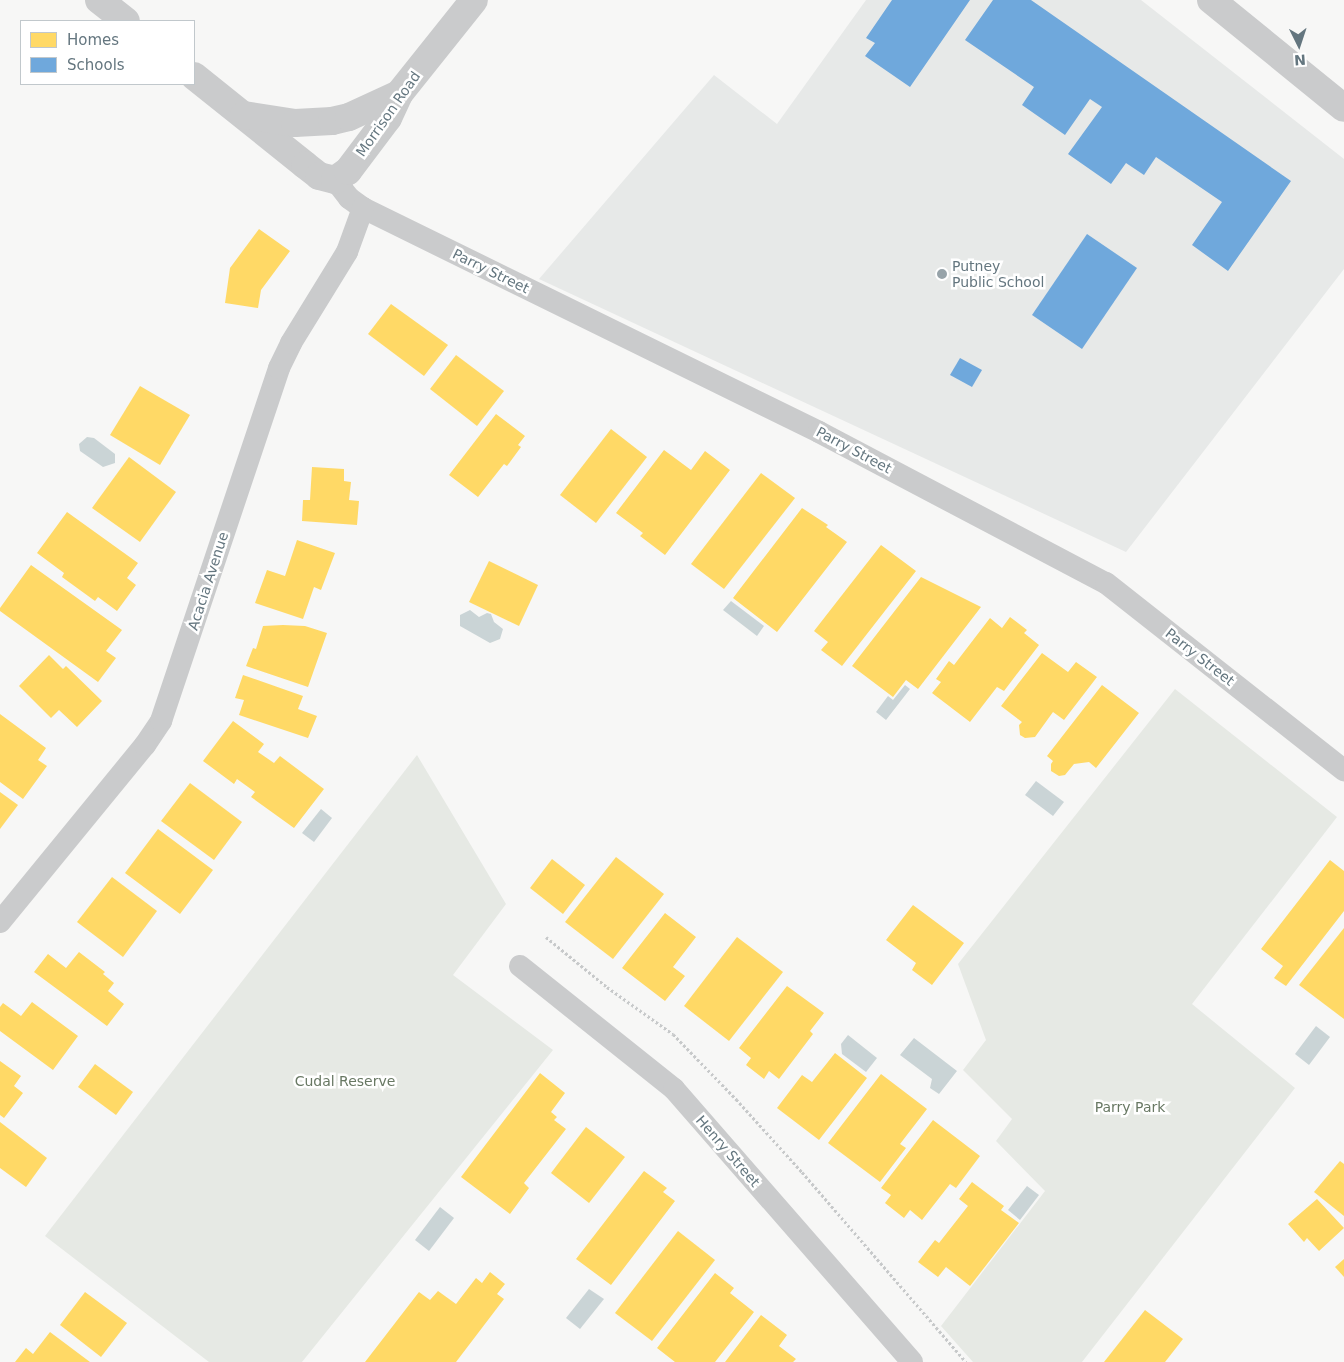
<!DOCTYPE html>
<style>
body{margin:0}
#map{position:relative;width:1344px;height:1362px;overflow:hidden;background:#f7f7f6;font-family:"DejaVu Sans",sans-serif}
div>[style]{position:absolute}
.built>*{inset:0;background:#e7e9e8}
.green>*{inset:0;background:#e6e9e4}
.water>*{inset:0;background:#cad4d6}
.homes>*{inset:0;background:#ffd966}
.schools>*{inset:0;background:#6fa8dc}
.path>*{height:3px;margin-top:-1.5px;transform-origin:0;background:repeating-linear-gradient(90deg,#c7c9ca 0 2.5px,transparent 0 5px)}
.minor>*{height:22px;margin:-11px;padding:0 11px;transform-origin:11px;border-radius:11px;background:#cacbcc}
.tertiary>*{height:28px;margin:-14px;padding:0 14px;transform-origin:14px;border-radius:14px;background:#cacbcc}
.dots>*{width:14px;height:14px;translate:-50% -50%;box-sizing:border-box;border:2px solid #fff;border-radius:50%}
span{translate:-50% -50%;white-space:nowrap;text-align:center;line-height:1.15;-webkit-text-stroke:5px #fff;paint-order:stroke}
.street-label{font-size:14px;color:#64767f}
.poi-label{font-size:14px;color:#64767f}
.left{translate:0 -50%;text-align:left}
.park-label{font-size:14px;color:#687863}
.legend{position:absolute;left:20px;top:20px;width:175px;height:65px;box-sizing:border-box;background:#fff;border:1px solid #c1c8cc;margin:0;padding:6px 9px;list-style:none;font-size:15px;color:#64767f}
.legend li{display:flex;align-items:center;gap:10px;height:25px}
.legend b{width:25px;border:1px solid #c1c8cc}
.north{position:absolute;left:1274px;top:20px;width:50px;height:50px;-webkit-text-stroke:4px #fff;paint-order:stroke;rotate:176deg;font-size:14px;font-weight:700;line-height:20px;text-align:center;color:#64767f}
.north::after{content:'';display:block;margin:auto;width:18px;height:22px;background:#64767f;clip-path:polygon(50% 0,100% 100%,50% 72%,0 100%)}
</style>
<div id="map">
<div class="built">
<i style="clip-path:polygon(866px 0,1141px 0,1344px 159px,1344px 269px,1126px 552px,539px 279px,714px 75px,777px 124px)"></i>
</div>
<div class="green">
<i style="clip-path:polygon(1175px 689px,1337px 817px,1192px 1004px,1295px 1088px,1082px 1362px,973px 1362px,941px 1326px,1045px 1191px,996px 1141px,1012px 1119px,963px 1070px,986px 1040px,958px 964px)"></i>
<i style="clip-path:polygon(417px 755px,506px 904px,453px 975px,553px 1050px,302px 1362px,209px 1362px,45px 1236px)"></i>
</div>
<div class="water">
<i style="clip-path:polygon(87px 437px,94px 438px,115px 454px,115px 463px,103px 467px,80px 451px,79px 444px)"></i>
<i style="clip-path:polygon(731px 601px,764px 626px,757px 636px,723px 610px)"></i>
<i style="clip-path:polygon(470px 610px,479px 617px,487px 613px,491px 614px,494px 622px,503px 629px,500px 639px,490px 643px,460px 626px,460px 615px)"></i>
<i style="clip-path:polygon(905px 685px,910px 689px,886px 720px,876px 712px,888px 696px,893px 700px)"></i>
<i style="clip-path:polygon(1036px 781px,1064px 802px,1053px 816px,1025px 795px)"></i>
<i style="clip-path:polygon(321px 809px,332px 818px,314px 842px,302px 833px)"></i>
<i style="clip-path:polygon(1316px 1026px,1330px 1037px,1309px 1065px,1295px 1054px)"></i>
<i style="clip-path:polygon(848px 1035px,877px 1058px,866px 1072px,842px 1054px,841px 1044px)"></i>
<i style="clip-path:polygon(914px 1038px,957px 1071px,939px 1094px,930px 1088px,932px 1079px,900px 1055px)"></i>
<i style="clip-path:polygon(1027px 1186px,1039px 1195px,1020px 1220px,1008px 1210px)"></i>
<i style="clip-path:polygon(440px 1207px,454px 1218px,429px 1251px,415px 1240px)"></i>
<i style="clip-path:polygon(589px 1289px,604px 1299px,580px 1329px,566px 1318px)"></i>
</div>
<div class="homes">
<i style="clip-path:polygon(259px 229px,290px 251px,261px 290px,258px 308px,225px 303px,230px 268px)"></i>
<i style="clip-path:polygon(391px 304px,448px 345px,424px 376px,368px 334px)"></i>
<i style="clip-path:polygon(456px 355px,504px 391px,477px 426px,430px 389px)"></i>
<i style="clip-path:polygon(140px 386px,190px 415px,160px 465px,110px 435px)"></i>
<i style="clip-path:polygon(496px 414px,525px 436px,518px 445px,521px 447px,507px 466px,504px 464px,478px 497px,449px 475px)"></i>
<i style="clip-path:polygon(611px 429px,647px 457px,596px 523px,560px 495px)"></i>
<i style="clip-path:polygon(664px 450px,691px 470px,705px 451px,730px 470px,665px 555px,640px 536px,643px 533px,616px 513px)"></i>
<i style="clip-path:polygon(129px 457px,176px 492px,140px 542px,92px 508px)"></i>
<i style="clip-path:polygon(312px 467px,344px 469px,344px 481px,351px 482px,349px 500px,359px 501px,357px 525px,302px 521px,303px 500px,310px 500px)"></i>
<i style="clip-path:polygon(761px 473px,795px 498px,724px 589px,691px 564px)"></i>
<i style="clip-path:polygon(802px 508px,828px 525px,826px 527px,847px 542px,777px 632px,733px 598px)"></i>
<i style="clip-path:polygon(67px 512px,138px 563px,127px 578px,136px 585px,117px 611px,98px 597px,95px 601px,62px 577px,64px 573px,37px 553px)"></i>
<i style="clip-path:polygon(297px 540px,335px 553px,321px 590px,314px 587px,303px 619px,255px 603px,267px 570px,285px 576px)"></i>
<i style="clip-path:polygon(881px 545px,916px 571px,842px 666px,821px 650px,828px 642px,814px 631px)"></i>
<i style="clip-path:polygon(489px 561px,538px 585px,519px 626px,469px 602px)"></i>
<i style="clip-path:polygon(31px 565px,122px 630px,106px 651px,116px 658px,98px 682px,0 611px,0 608px)"></i>
<i style="clip-path:polygon(921px 577px,981px 607px,918px 689px,906px 680px,893px 697px,852px 666px)"></i>
<i style="clip-path:polygon(1010px 617px,1027px 630px,1024px 633px,1039px 645px,1004px 691px,997px 687px,970px 722px,932px 693px,941px 682px,936px 679px,949px 661px,954px 665px,990px 618px,1002px 628px)"></i>
<i style="clip-path:polygon(283px 625px,305px 626px,327px 633px,308px 687px,246px 666px,253px 648px,256px 649px,263px 626px)"></i>
<i style="clip-path:polygon(1042px 653px,1068px 672px,1076px 662px,1097px 677px,1064px 720px,1053px 712px,1035px 737px,1025px 738px,1020px 735px,1019px 725px,1022px 722px,1001px 706px)"></i>
<i style="clip-path:polygon(49px 655px,63px 669px,66px 666px,102px 701px,77px 727px,59px 710px,51px 718px,19px 686px)"></i>
<i style="clip-path:polygon(243px 675px,303px 696px,298px 709px,317px 716px,308px 738px,239px 715px,244px 700px,235px 698px)"></i>
<i style="clip-path:polygon(1102px 685px,1139px 713px,1096px 768px,1089px 762px,1074px 764px,1065px 775px,1059px 776px,1051px 771px,1051px 764px,1053px 761px,1047px 756px)"></i>
<i style="clip-path:polygon(0 714px,46px 748px,38px 760px,47px 766px,23px 799px,0 782px)"></i>
<i style="clip-path:polygon(233px 721px,264px 744px,258px 752px,274px 763px,280px 756px,324px 789px,294px 828px,251px 797px,255px 792px,237px 779px,234px 784px,203px 761px)"></i>
<i style="clip-path:polygon(190px 783px,242px 822px,214px 860px,161px 821px)"></i>
<i style="clip-path:polygon(0 792px,18px 805px,0 829px)"></i>
<i style="clip-path:polygon(158px 829px,213px 870px,180px 914px,125px 873px)"></i>
<i style="clip-path:polygon(616px 857px,664px 894px,613px 959px,565px 922px)"></i>
<i style="clip-path:polygon(552px 859px,585px 885px,563px 914px,530px 888px)"></i>
<i style="clip-path:polygon(1330px 860px,1344px 871px,1344px 911px,1286px 986px,1274px 978px,1283px 966px,1261px 949px)"></i>
<i style="clip-path:polygon(112px 877px,157px 911px,123px 957px,77px 922px)"></i>
<i style="clip-path:polygon(913px 905px,964px 943px,932px 985px,912px 970px,916px 963px,886px 940px)"></i>
<i style="clip-path:polygon(665px 913px,696px 937px,673px 967px,685px 976px,665px 1001px,622px 968px)"></i>
<i style="clip-path:polygon(1344px 928px,1344px 1019px,1299px 985px)"></i>
<i style="clip-path:polygon(737px 937px,783px 972px,729px 1041px,684px 1006px)"></i>
<i style="clip-path:polygon(79px 952px,105px 972px,103px 974px,114px 983px,108px 991px,124px 1004px,107px 1026px,34px 972px,48px 954px,66px 968px)"></i>
<i style="clip-path:polygon(787px 986px,824px 1013px,810px 1031px,813px 1034px,779px 1079px,769px 1071px,764px 1079px,746px 1065px,751px 1058px,739px 1048px)"></i>
<i style="clip-path:polygon(32px 1002px,78px 1036px,53px 1070px,0 1031px,0 1007px,3px 1003px,21px 1016px)"></i>
<i style="clip-path:polygon(835px 1053px,867px 1078px,819px 1140px,777px 1108px,802px 1075px,812px 1082px)"></i>
<i style="clip-path:polygon(0 1061px,21px 1076px,14px 1086px,23px 1093px,4px 1118px,0 1115px)"></i>
<i style="clip-path:polygon(95px 1064px,133px 1092px,116px 1115px,78px 1087px)"></i>
<i style="clip-path:polygon(540px 1073px,565px 1093px,551px 1112px,557px 1117px,554px 1120px,566px 1129px,524px 1183px,529px 1188px,510px 1214px,461px 1177px)"></i>
<i style="clip-path:polygon(881px 1074px,927px 1109px,900px 1144px,906px 1148px,880px 1182px,828px 1143px)"></i>
<i style="clip-path:polygon(933px 1120px,980px 1156px,956px 1188px,950px 1184px,922px 1220px,910px 1210px,904px 1218px,885px 1203px,891px 1195px,881px 1188px)"></i>
<i style="clip-path:polygon(0 1122px,47px 1158px,26px 1187px,0 1168px)"></i>
<i style="clip-path:polygon(586px 1127px,625px 1157px,589px 1203px,551px 1173px)"></i>
<i style="clip-path:polygon(1340px 1161px,1344px 1164px,1344px 1216px,1314px 1192px)"></i>
<i style="clip-path:polygon(644px 1171px,667px 1188px,663px 1192px,675px 1201px,611px 1285px,576px 1259px)"></i>
<i style="clip-path:polygon(972px 1182px,1004px 1206px,1001px 1210px,1019px 1223px,970px 1286px,946px 1267px,938px 1277px,918px 1262px,935px 1240px,939px 1243px,968px 1206px,959px 1199px)"></i>
<i style="clip-path:polygon(1317px 1199px,1344px 1228px,1319px 1251px,1307px 1238px,1304px 1242px,1288px 1224px)"></i>
<i style="clip-path:polygon(678px 1231px,715px 1260px,652px 1341px,615px 1313px)"></i>
<i style="clip-path:polygon(1344px 1259px,1344px 1277px,1335px 1267px)"></i>
<i style="clip-path:polygon(490px 1272px,505px 1284px,497px 1294px,504px 1299px,456px 1362px,365px 1362px,419px 1292px,430px 1300px,438px 1291px,456px 1304px,476px 1278px,482px 1283px)"></i>
<i style="clip-path:polygon(715px 1273px,734px 1288px,730px 1293px,754px 1312px,715px 1362px,675px 1362px,657px 1348px)"></i>
<i style="clip-path:polygon(85px 1292px,127px 1323px,101px 1357px,60px 1325px)"></i>
<i style="clip-path:polygon(1145px 1310px,1183px 1339px,1165px 1362px,1104px 1362px)"></i>
<i style="clip-path:polygon(761px 1315px,787px 1335px,779px 1346px,796px 1359px,793px 1362px,725px 1362px)"></i>
<i style="clip-path:polygon(50px 1332px,90px 1362px,15px 1362px,26px 1348px,33px 1354px)"></i>
</div>
<div class="schools">
<i style="clip-path:polygon(892px 0,970px 0,910px 87px,865px 56px,875px 43px,866px 38px)"></i>
<i style="clip-path:polygon(993px 0,1031px 0,1291px 181px,1228px 271px,1192px 245px,1222px 202px,1156px 157px,1144px 175px,1126px 163px,1111px 184px,1068px 154px,1102px 107px,1090px 99px,1065px 135px,1022px 105px,1034px 87px,965px 40px)"></i>
<i style="clip-path:polygon(1087px 234px,1137px 268px,1082px 349px,1032px 315px)"></i>
<i style="clip-path:polygon(960px 358px,982px 370px,972px 387px,950px 375px)"></i>
</div>
<div class="path">
<i style="left:546px;top:937px;width:79px;rotate:39.3deg"></i>
<i style="left:607px;top:987px;width:81px;rotate:35.5deg"></i>
<i style="left:673px;top:1034px;width:91px;rotate:45.9deg"></i>
<i style="left:736px;top:1099px;width:98px;rotate:47.9deg"></i>
<i style="left:802px;top:1172px;width:251px;rotate:49.2deg"></i>
</div>
<div class="minor">
<i style="left:335px;top:180px;width:23px;rotate:52deg"></i>
<i style="left:349px;top:198px;width:17px;rotate:36deg"></i>
<i style="left:363px;top:208px;width:508px;rotate:26.16deg"></i>
<i style="left:819px;top:432px;width:324px;rotate:27.8deg"></i>
<i style="left:1106px;top:583px;width:303px;rotate:38.2deg"></i>
<i style="left:0;top:922px;width:229px;rotate:-50.7deg"></i>
<i style="left:145px;top:745px;width:29px;rotate:-56deg"></i>
<i style="left:161px;top:721px;width:372px;rotate:-71.5deg"></i>
<i style="left:279px;top:368px;width:28px;rotate:-64deg"></i>
<i style="left:291px;top:343px;width:107px;rotate:-58.4deg"></i>
<i style="left:347px;top:252px;width:47px;rotate:-70deg"></i>
<i style="left:520px;top:966px;width:197px;rotate:38.6deg"></i>
<i style="left:674px;top:1089px;width:362px;rotate:48.9deg"></i>
</div>
<div class="tertiary">
<i style="left:99px;top:0;width:34px;rotate:38deg"></i>
<i style="left:1211px;top:0;width:171px;rotate:39.1deg"></i>
<i style="left:194px;top:76px;width:142px;rotate:38.7deg"></i>
<i style="left:305px;top:165px;width:18px;rotate:38deg"></i>
<i style="left:319px;top:176px;width:16px;rotate:14deg"></i>
<i style="left:335px;top:180px;width:16px;rotate:-35deg"></i>
<i style="left:348px;top:171px;width:66px;rotate:-53deg"></i>
<i style="left:388px;top:118px;width:26px;rotate:-65deg"></i>
<i style="left:399px;top:94px;width:120px;rotate:-51.4deg"></i>
<i style="left:244px;top:115px;width:52px;rotate:8.9deg"></i>
<i style="left:295px;top:123px;width:37px;rotate:-3deg"></i>
<i style="left:332px;top:121px;width:17px;rotate:-13deg"></i>
<i style="left:349px;top:117px;width:55px;rotate:-24.7deg"></i>
</div>
<div class="dots">
<i style="left:942px;top:274px;background:#97a3a9"></i>
</div>
<div class="street-label">
<span style="left:388px;top:114px;rotate:-55deg">Morrison Road</span>
<span style="left:491px;top:271px;rotate:26deg">Parry Street</span>
<span style="left:854px;top:450px;rotate:28deg">Parry Street</span>
<span style="left:208px;top:581px;rotate:-72deg">Acacia Avenue</span>
<span style="left:1200px;top:657px;rotate:38deg">Parry Street</span>
<span style="left:728px;top:1151px;rotate:49deg">Henry Street</span>
</div>
<div class="poi-label">
<span class="left" style="left:952px;top:274px">Putney<br>Public School</span>
</div>
<div class="park-label">
<span style="left:345px;top:1081px">Cudal Reserve</span>
<span style="left:1130px;top:1107px">Parry Park</span>
</div>
<ul class="legend">
<li><b style="height:14px;background:#ffd966"></b>Homes</li>
<li><b style="height:14px;background:#6fa8dc"></b>Schools</li>
</ul>
<div class="north">N</div>
</div>
